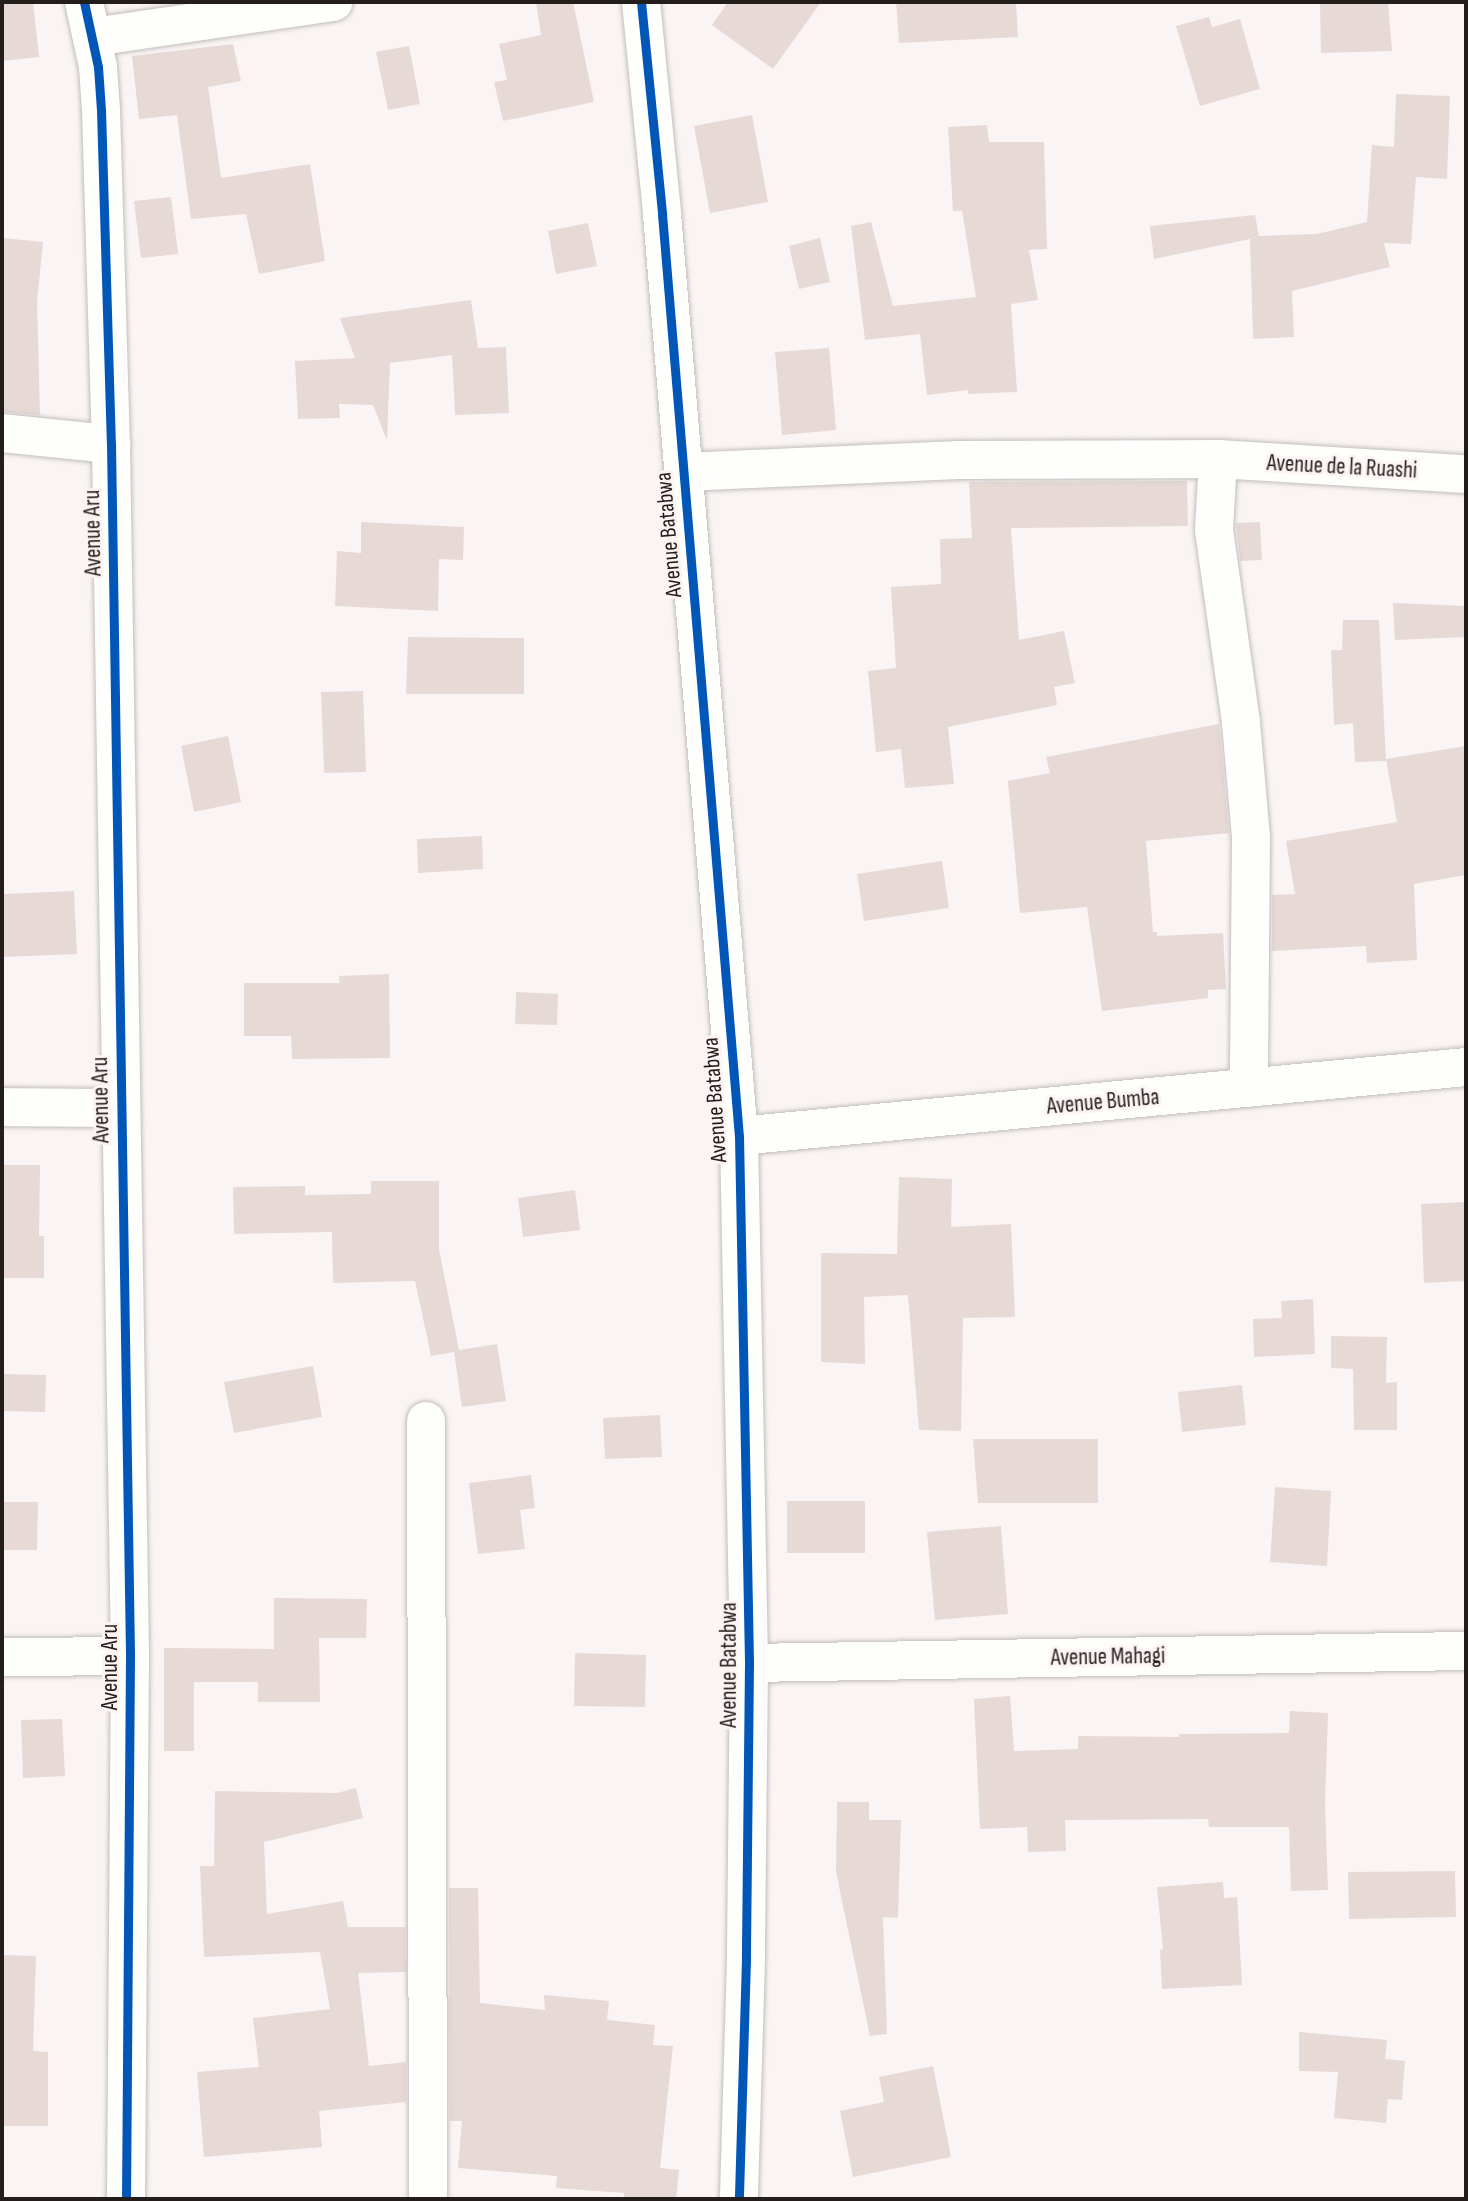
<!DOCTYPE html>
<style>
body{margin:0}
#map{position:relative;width:1468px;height:2201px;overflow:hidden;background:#faf5f4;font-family:"Sofia Sans Condensed",sans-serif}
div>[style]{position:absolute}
.building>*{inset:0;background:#e7d9d6}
.roads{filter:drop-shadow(0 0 2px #c2bdbc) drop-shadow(0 0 2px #c2bdbc)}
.minor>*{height:38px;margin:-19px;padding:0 19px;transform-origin:19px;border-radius:19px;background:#fefefd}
.cycleway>*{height:9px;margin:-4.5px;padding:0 4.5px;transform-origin:4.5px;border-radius:4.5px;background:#0057b8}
span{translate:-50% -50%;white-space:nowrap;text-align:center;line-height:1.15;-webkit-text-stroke:6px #fdf3f1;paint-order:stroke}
.street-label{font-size:23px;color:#231e1c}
.frame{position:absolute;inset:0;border:4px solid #231e1c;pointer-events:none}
</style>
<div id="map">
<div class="building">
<i style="clip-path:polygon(2px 2px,33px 2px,39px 57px,2px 61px)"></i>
<i style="clip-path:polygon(536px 2px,573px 2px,594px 102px,503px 121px,494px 82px,507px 80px,499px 44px,541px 35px)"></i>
<i style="clip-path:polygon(728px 2px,821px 2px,773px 69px,712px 25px)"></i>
<i style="clip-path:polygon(896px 2px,1016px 2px,1018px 37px,899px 43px)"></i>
<i style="clip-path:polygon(1320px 2px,1388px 2px,1392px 51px,1321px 53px)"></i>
<i style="clip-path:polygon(1209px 17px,1212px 27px,1240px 19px,1260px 89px,1200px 106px,1176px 26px)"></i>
<i style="clip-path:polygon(233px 44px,241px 81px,208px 87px,221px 178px,310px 164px,325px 261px,259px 274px,246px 214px,191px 219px,177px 115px,139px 119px,132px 56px)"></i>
<i style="clip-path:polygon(409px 46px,420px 104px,388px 110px,376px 52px)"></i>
<i style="clip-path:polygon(1396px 94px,1450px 96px,1447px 179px,1416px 177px,1411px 244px,1384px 243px,1390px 267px,1292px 291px,1294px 337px,1253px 339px,1250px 239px,1154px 259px,1150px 226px,1255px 215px,1259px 236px,1317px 234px,1367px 222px,1372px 145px,1394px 147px)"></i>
<i style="clip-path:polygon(752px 115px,768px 202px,710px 213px,694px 126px)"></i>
<i style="clip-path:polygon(987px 125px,989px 142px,1044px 142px,1047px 249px,1029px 250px,1038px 300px,1011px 304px,1017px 392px,968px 394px,968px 390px,927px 395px,920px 334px,865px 340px,851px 226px,871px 222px,893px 306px,976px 297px,962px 211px,953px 211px,948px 127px)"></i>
<i style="clip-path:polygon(171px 197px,178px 254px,141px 258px,134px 201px)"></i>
<i style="clip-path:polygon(588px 223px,597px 266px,556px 274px,548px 231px)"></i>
<i style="clip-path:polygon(2px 238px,43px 242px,37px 302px,40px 415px,2px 412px)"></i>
<i style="clip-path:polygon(820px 238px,830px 282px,799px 289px,789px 246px)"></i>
<i style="clip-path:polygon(471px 300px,478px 348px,506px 347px,509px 413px,455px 415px,452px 355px,390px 363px,387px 440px,373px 405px,339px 404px,340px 418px,298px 419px,295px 361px,355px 358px,340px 318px)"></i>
<i style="clip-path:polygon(829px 348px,836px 430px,782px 435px,775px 352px)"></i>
<i style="clip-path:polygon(1187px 481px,1188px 526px,1011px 528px,1019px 640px,1064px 631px,1075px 683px,1054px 687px,1057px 705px,948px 727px,954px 784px,905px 788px,901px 749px,876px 752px,868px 671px,896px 668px,891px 587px,941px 584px,940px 539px,972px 538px,969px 482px)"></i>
<i style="clip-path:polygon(361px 522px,464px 527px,463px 560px,439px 559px,438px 611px,335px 606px,337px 551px,361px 553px)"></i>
<i style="clip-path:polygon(1260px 522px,1262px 560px,1240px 561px,1236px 523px)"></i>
<i style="clip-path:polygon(1393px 603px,1466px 606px,1466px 637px,1395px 640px)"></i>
<i style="clip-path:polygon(1343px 620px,1379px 620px,1386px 761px,1355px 762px,1353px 723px,1334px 725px,1331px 650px,1342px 650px)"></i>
<i style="clip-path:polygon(408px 637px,524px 638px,524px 694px,406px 694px)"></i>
<i style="clip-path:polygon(363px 691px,366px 772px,324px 773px,321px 692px)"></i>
<i style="clip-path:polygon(1219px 724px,1229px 833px,1146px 841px,1153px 932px,1157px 932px,1157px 936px,1223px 933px,1226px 989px,1208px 990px,1208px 998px,1102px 1011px,1087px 907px,1020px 913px,1008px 781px,1050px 773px,1046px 757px)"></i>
<i style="clip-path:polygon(228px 736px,241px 802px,194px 812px,181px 746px)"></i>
<i style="clip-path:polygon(1466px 746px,1466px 875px,1414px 884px,1417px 960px,1367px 963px,1366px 946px,1272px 951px,1272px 895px,1295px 894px,1286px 841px,1397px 822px,1386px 759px)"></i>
<i style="clip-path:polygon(482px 836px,483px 869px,418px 873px,417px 839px)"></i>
<i style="clip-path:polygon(942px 861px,949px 908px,864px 921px,857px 874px)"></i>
<i style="clip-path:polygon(74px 891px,77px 954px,2px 957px,2px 894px)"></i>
<i style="clip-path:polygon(389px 974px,390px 1058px,292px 1059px,291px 1036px,244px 1036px,244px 983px,340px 983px,339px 976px)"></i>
<i style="clip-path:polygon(516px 992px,558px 994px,557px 1025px,515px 1024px)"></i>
<i style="clip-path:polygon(2px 1165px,40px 1165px,39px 1236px,44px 1236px,44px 1278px,2px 1278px)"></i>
<i style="clip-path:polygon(899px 1177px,952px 1179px,951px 1227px,1011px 1224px,1015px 1317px,963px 1318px,961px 1431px,919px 1430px,908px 1295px,864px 1297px,865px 1364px,821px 1362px,821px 1253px,897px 1254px)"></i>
<i style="clip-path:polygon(371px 1181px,439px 1181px,439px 1249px,459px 1350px,497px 1344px,506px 1401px,462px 1407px,454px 1352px,431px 1356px,415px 1281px,333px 1283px,332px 1232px,234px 1234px,233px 1187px,305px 1186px,305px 1195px,371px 1194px)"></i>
<i style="clip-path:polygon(575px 1190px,580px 1230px,523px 1237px,518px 1198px)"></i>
<i style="clip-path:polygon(1466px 1202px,1466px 1281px,1424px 1283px,1421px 1204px)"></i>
<i style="clip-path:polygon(1313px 1299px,1315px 1354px,1254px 1357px,1253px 1319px,1282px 1318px,1281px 1301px)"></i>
<i style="clip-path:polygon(1331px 1336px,1387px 1337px,1386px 1383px,1397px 1382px,1397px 1430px,1354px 1430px,1353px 1369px,1331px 1368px)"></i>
<i style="clip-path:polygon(313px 1366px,322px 1417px,234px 1433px,224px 1382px)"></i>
<i style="clip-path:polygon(2px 1374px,46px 1375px,45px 1412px,2px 1411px)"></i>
<i style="clip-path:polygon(1242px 1385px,1246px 1425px,1182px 1432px,1178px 1392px)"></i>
<i style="clip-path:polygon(660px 1415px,662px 1457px,605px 1459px,603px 1418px)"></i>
<i style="clip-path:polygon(973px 1439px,1098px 1439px,1098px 1503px,978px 1503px)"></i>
<i style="clip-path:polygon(531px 1475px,535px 1508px,520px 1510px,525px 1549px,478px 1554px,469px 1483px)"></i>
<i style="clip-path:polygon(1275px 1487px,1331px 1491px,1327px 1566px,1270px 1562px)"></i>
<i style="clip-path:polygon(787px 1501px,865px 1501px,865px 1553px,787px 1553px)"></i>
<i style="clip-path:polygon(2px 1502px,38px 1502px,37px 1550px,2px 1550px)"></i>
<i style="clip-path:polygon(1001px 1526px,1008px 1614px,935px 1620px,927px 1532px)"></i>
<i style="clip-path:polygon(274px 1598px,367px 1599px,366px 1638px,319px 1638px,320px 1702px,258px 1702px,258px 1682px,194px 1682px,194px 1751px,164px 1751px,164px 1648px,274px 1649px)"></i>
<i style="clip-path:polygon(575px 1653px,646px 1655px,645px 1707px,574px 1706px)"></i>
<i style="clip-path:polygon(1010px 1696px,1014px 1751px,1078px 1749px,1078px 1736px,1179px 1737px,1179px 1734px,1289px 1733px,1290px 1711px,1328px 1713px,1325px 1804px,1328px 1890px,1291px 1891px,1289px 1827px,1209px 1827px,1208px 1819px,1065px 1820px,1066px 1851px,1028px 1852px,1027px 1827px,980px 1829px,974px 1699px)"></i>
<i style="clip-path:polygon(62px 1719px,65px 1776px,23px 1778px,21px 1720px)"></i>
<i style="clip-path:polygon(356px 1788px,363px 1818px,264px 1842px,267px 1914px,343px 1901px,348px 1927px,405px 1927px,406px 1972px,358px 1973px,369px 2066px,406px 2062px,406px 2102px,319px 2111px,322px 2147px,204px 2157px,197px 2072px,259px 2067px,253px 2018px,330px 2009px,320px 1952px,204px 1957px,200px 1866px,214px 1866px,215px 1791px,337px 1793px)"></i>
<i style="clip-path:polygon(837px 1802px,869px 1802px,869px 1820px,901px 1820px,898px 1918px,883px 1917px,887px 2034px,870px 2036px,836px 1872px)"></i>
<i style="clip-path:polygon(1455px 1871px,1456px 1917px,1349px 1919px,1348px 1872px)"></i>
<i style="clip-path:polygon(1223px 1882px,1224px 1898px,1237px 1897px,1242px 1985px,1162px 1989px,1160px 1950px,1163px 1949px,1157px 1887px)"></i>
<i style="clip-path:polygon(449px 1888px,478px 1888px,480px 2003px,545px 2010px,544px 1995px,609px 2001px,607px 2020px,655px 2025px,653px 2045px,673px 2046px,660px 2168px,679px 2170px,676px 2199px,624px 2199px,624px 2193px,556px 2188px,557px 2176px,458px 2168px,462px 2121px,450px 2121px)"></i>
<i style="clip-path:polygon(2px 1955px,36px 1956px,33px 2051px,48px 2052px,48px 2126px,2px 2126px)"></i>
<i style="clip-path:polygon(1299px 2032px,1387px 2040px,1385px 2059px,1405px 2061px,1402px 2100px,1388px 2099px,1386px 2123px,1334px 2118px,1338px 2072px,1299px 2071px)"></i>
<i style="clip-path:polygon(933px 2066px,951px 2157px,853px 2177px,840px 2111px,884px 2102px,879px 2077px)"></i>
</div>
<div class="roads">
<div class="minor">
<i style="left:84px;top:2px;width:66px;rotate:77.8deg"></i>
<i style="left:98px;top:67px;width:43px;rotate:86deg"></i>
<i style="left:101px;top:110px;width:334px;rotate:88.3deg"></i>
<i style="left:111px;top:444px;width:1212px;rotate:89.1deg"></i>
<i style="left:130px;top:1656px;width:543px;rotate:90.42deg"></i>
<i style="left:641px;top:2px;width:213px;rotate:84.3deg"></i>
<i style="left:662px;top:214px;width:925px;rotate:85.23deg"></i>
<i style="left:739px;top:1136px;width:527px;rotate:88.91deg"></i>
<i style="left:749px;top:1663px;width:296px;rotate:90.6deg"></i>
<i style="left:746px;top:1959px;width:240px;rotate:91.7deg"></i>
<i style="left:93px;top:37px;width:243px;rotate:-8.3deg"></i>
<i style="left:2px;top:433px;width:110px;rotate:5.8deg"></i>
<i style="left:1218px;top:459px;width:71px;rotate:93.2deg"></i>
<i style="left:1214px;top:530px;width:195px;rotate:82deg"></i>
<i style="left:1241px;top:723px;width:114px;rotate:85deg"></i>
<i style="left:1251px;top:837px;width:251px;rotate:90.5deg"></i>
<i style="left:683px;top:472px;width:276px;rotate:-2.5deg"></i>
<i style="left:959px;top:460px;width:259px;rotate:-0.2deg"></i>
<i style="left:1218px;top:459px;width:248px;rotate:3.5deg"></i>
<i style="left:2px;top:1107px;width:118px;rotate:0.5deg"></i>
<i style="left:739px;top:1136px;width:730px;rotate:-5.42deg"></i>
<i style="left:426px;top:1421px;width:778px;rotate:89.85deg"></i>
<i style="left:2px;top:1657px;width:128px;rotate:-0.4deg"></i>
<i style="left:749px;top:1663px;width:717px;rotate:-0.96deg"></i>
</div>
</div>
<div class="cycleway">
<i style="left:84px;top:2px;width:66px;rotate:77.8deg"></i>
<i style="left:98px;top:67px;width:43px;rotate:86deg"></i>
<i style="left:101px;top:110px;width:334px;rotate:88.3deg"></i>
<i style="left:111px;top:444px;width:1212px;rotate:89.1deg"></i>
<i style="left:130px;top:1656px;width:543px;rotate:90.42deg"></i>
<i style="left:641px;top:2px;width:213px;rotate:84.3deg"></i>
<i style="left:662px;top:214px;width:925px;rotate:85.23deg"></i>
<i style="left:739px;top:1136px;width:527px;rotate:88.91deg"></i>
<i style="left:749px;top:1663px;width:296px;rotate:90.6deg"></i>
<i style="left:746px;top:1959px;width:240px;rotate:91.7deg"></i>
</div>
<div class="street-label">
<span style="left:1342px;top:467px;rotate:3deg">Avenue de la Ruashi</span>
<span style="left:93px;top:533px;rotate:-91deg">Avenue Aru</span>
<span style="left:669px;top:535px;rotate:-95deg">Avenue Batabwa</span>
<span style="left:101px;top:1100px;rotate:-91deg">Avenue Aru</span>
<span style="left:715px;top:1100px;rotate:-94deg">Avenue Batabwa</span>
<span style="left:1103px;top:1102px;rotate:-5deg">Avenue Bumba</span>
<span style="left:1108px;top:1657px;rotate:-1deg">Avenue Mahagi</span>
<span style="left:729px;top:1665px;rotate:-90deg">Avenue Batabwa</span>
<span style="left:110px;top:1667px;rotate:-90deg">Avenue Aru</span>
</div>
<div class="frame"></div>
</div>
